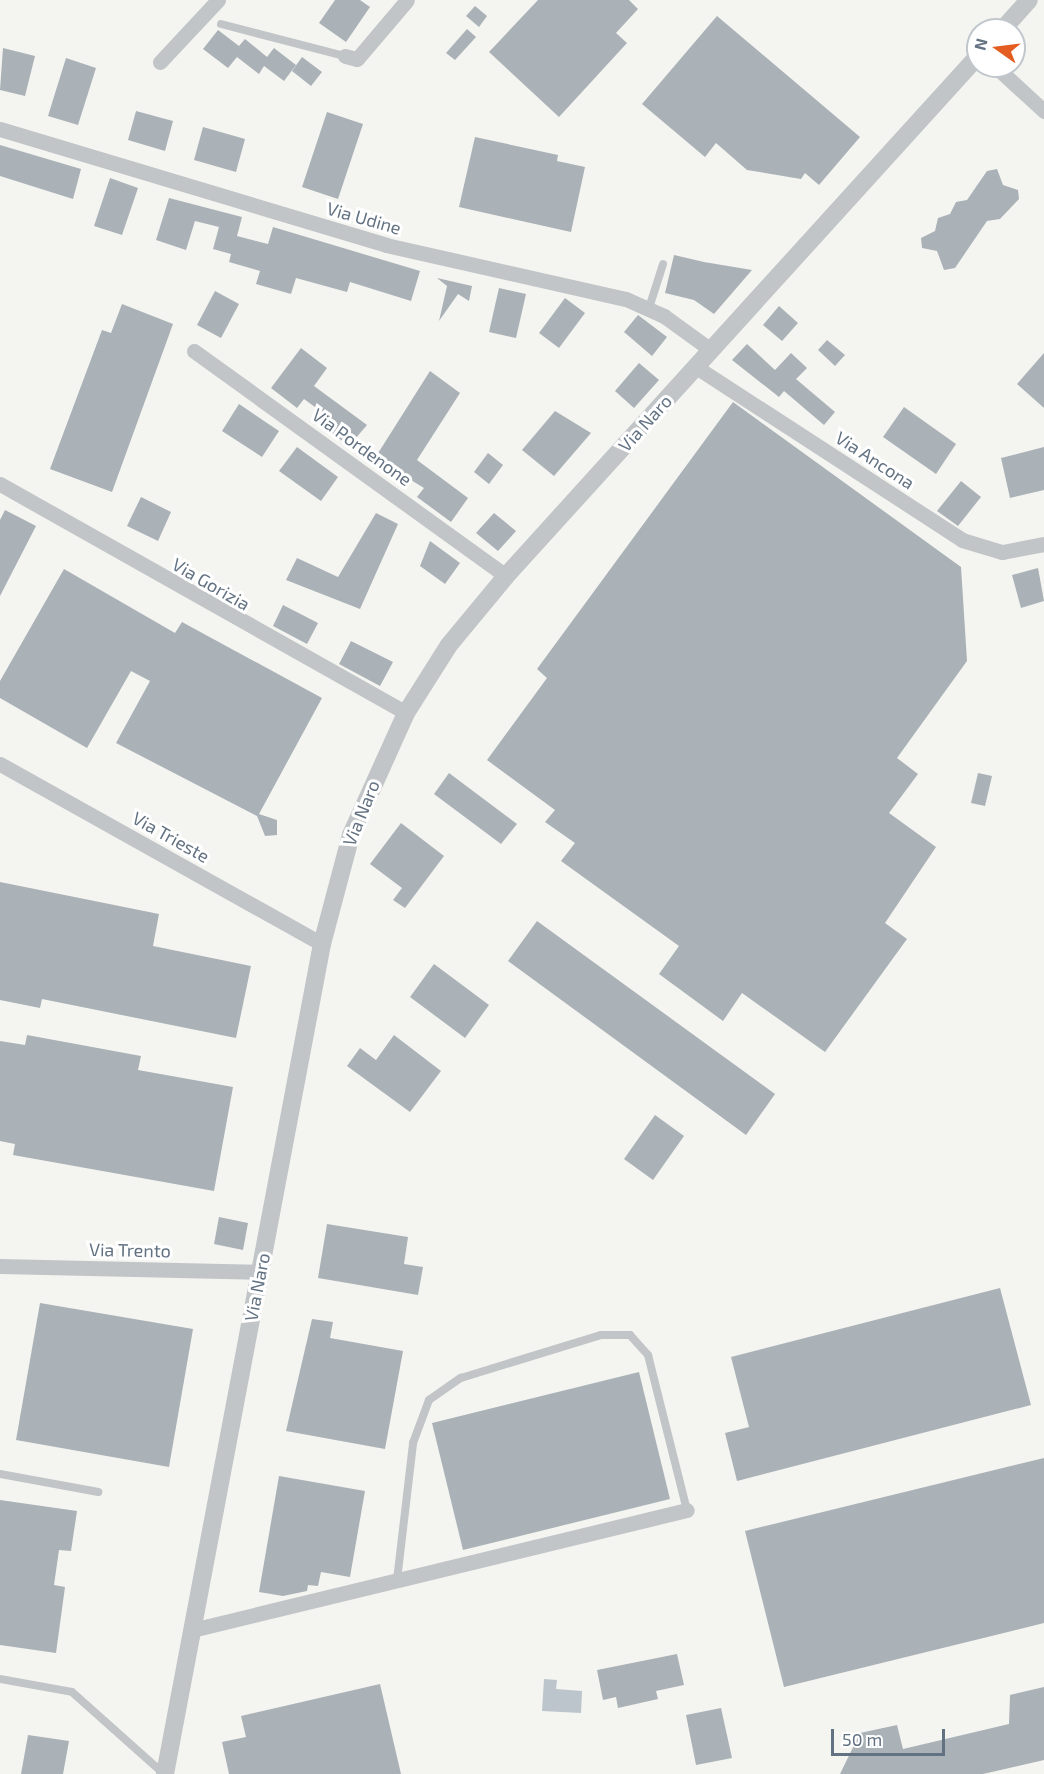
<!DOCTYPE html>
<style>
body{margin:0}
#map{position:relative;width:1044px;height:1774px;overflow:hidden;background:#f4f5f0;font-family:"Exo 2",sans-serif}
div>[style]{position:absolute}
.water>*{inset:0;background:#bbc5cb}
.building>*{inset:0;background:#aab1b7}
.service>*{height:8px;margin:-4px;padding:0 4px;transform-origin:4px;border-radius:4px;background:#c1c5c8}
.minor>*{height:15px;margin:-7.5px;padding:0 7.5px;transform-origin:7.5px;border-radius:7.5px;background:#c1c5c8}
.tertiary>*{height:18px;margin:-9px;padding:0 9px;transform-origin:9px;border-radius:9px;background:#c1c5c8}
span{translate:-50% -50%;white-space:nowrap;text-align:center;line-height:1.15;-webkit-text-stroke:6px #fff;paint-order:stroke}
.street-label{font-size:18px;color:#637282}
.north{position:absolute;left:966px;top:18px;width:60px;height:60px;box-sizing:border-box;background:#fff;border:2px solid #c1c7cd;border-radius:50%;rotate:284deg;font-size:16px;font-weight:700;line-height:24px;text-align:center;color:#637282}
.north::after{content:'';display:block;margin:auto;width:21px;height:27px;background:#e45d20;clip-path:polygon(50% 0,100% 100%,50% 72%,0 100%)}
.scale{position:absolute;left:831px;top:1729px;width:114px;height:27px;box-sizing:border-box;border:3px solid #637282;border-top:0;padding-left:8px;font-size:18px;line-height:21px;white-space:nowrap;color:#637282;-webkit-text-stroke:4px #fff;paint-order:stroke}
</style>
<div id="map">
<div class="water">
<i style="clip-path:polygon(544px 1679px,557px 1680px,556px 1689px,582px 1691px,581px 1713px,542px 1711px)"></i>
</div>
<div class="building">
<i style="clip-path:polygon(335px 0,360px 0,370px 7px,346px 42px,319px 23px)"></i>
<i style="clip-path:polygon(538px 0,629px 0,638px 9px,616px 33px,627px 43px,559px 117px,489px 52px)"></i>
<i style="clip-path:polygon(475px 6px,487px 16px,479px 27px,466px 16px)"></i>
<i style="clip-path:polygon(717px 16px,860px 137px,819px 185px,805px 173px,801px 179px,747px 170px,716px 143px,705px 157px,642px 104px)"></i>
<i style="clip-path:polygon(467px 29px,476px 37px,455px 60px,446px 53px)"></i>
<i style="clip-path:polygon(218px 30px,239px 46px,245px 39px,267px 57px,274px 48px,296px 65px,284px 81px,264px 66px,259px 74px,237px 57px,228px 68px,203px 49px)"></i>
<i style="clip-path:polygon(3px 48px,35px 56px,25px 96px,0 90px)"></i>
<i style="clip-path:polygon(302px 57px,322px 72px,311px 86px,292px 71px)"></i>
<i style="clip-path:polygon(66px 58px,96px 68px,78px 125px,48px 116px)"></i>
<i style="clip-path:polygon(136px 111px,173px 121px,165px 151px,128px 140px)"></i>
<i style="clip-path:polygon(327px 112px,363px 124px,338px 199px,302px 187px)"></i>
<i style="clip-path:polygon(203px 127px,245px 139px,236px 172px,194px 160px)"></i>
<i style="clip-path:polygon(475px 137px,558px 155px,557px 161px,585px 167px,571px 232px,459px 207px)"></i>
<i style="clip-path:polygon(0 145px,81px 169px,73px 199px,0 176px)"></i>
<i style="clip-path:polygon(997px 169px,1003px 185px,1018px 190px,1019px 199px,1000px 219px,987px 221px,955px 268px,944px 270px,937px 251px,922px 248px,921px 238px,935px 231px,938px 218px,950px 214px,956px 202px,967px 200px,987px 171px)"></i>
<i style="clip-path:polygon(110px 178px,138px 188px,122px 235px,94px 226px)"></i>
<i style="clip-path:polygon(169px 198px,242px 217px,237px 236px,268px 244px,273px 227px,420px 271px,411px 301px,350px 282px,347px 292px,296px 278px,291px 294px,256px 284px,260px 271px,229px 262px,231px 254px,213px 249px,219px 227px,195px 221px,186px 250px,156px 240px)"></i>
<i style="clip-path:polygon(674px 255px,704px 262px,752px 270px,714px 314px,694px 300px,665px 293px)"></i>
<i style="clip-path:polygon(437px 278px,472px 286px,469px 301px,458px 294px,439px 321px,447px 286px)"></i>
<i style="clip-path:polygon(499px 288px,526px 294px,516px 338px,489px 332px)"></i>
<i style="clip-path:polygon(215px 291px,239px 304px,221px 338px,197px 325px)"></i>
<i style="clip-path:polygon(565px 298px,585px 313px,559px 348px,539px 333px)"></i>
<i style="clip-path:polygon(122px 304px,173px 324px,112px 492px,50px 469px,102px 330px,111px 333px)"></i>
<i style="clip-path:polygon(779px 306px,798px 323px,782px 341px,763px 325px)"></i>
<i style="clip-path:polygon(638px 315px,667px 337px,652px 356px,624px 332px)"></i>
<i style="clip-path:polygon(827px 340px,845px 355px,835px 366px,818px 350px)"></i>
<i style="clip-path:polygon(747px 344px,775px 370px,791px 353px,807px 368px,796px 379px,835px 412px,824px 425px,784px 391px,779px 397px,732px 360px)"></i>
<i style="clip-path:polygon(301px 348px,327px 368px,314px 386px,367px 425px,349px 446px,316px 421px,323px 413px,304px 399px,297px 408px,271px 388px)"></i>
<i style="clip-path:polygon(1044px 353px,1044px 408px,1017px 384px)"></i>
<i style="clip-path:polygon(639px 363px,659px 380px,634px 408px,615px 391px)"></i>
<i style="clip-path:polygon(430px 371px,460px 393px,417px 460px,468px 498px,451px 522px,417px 497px,424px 488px,375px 458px)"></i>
<i style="clip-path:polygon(733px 402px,961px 567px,967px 661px,897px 758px,918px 774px,889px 813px,936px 847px,885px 923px,907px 939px,825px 1052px,742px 993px,723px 1021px,659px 974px,679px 946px,561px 861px,575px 843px,545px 822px,555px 810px,487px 760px,547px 678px,537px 669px)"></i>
<i style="clip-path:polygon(239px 404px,279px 431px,262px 457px,222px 431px)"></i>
<i style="clip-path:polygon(904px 407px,956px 444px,936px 474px,883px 437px)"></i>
<i style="clip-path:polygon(555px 411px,591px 433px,554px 476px,522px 450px)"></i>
<i style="clip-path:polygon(297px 447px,338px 477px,321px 501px,279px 471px)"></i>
<i style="clip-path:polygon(1044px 447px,1044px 490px,1010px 498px,1001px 458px)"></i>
<i style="clip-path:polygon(488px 453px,503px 465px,489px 484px,474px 472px)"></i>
<i style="clip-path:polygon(961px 481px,981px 497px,958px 526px,937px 511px)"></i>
<i style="clip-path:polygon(141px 497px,171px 512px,158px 541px,127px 526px)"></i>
<i style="clip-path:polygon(5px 510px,36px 526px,0 596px,0 520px)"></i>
<i style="clip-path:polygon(376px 513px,398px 524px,360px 609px,286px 580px,297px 558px,338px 577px)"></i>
<i style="clip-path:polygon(494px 513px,516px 531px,498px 551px,476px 533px)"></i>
<i style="clip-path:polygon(430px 541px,460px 563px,445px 584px,420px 566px)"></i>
<i style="clip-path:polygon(1038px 568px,1044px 601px,1021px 608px,1012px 575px)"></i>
<i style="clip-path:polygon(64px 569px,175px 633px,182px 622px,322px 698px,259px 814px,277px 820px,277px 835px,265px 836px,257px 816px,116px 743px,150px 681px,131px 671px,87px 748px,0 698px,0 681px)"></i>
<i style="clip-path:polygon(283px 605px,318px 623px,307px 644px,273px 626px)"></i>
<i style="clip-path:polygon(351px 641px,393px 662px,380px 686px,339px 664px)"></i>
<i style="clip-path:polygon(449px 773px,517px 824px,501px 844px,434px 794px)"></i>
<i style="clip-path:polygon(978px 773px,992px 776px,985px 806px,971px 803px)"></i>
<i style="clip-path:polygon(401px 823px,444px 856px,405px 908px,393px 900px,402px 888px,370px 864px)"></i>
<i style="clip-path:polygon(0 882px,159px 914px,153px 946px,251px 966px,236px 1038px,42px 999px,40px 1008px,0 1000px)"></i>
<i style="clip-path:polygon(537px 921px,775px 1094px,746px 1135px,508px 961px)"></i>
<i style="clip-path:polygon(434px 964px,489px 1005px,465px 1038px,410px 997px)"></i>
<i style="clip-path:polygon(27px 1035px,141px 1056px,138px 1070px,233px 1087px,214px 1191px,13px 1155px,15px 1144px,0 1141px,0 1041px,25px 1045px)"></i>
<i style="clip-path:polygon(394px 1035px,441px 1071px,410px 1112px,347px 1066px,360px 1048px,376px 1060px)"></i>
<i style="clip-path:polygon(655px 1115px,684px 1136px,653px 1180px,624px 1159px)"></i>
<i style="clip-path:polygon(219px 1217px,248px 1223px,243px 1250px,214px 1244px)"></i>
<i style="clip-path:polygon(327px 1224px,408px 1237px,404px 1264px,423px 1267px,418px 1295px,318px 1278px)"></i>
<i style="clip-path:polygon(1000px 1288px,1031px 1405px,737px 1481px,725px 1433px,749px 1427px,731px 1357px)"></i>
<i style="clip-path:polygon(40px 1303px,193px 1329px,169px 1467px,16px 1440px)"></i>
<i style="clip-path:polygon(312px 1319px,333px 1322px,330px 1338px,403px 1351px,385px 1449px,286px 1431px)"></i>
<i style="clip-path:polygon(639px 1372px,670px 1499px,463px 1550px,432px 1423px)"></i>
<i style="clip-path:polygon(1044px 1458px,1044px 1623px,784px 1687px,745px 1531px)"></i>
<i style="clip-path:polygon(279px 1476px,365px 1491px,350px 1577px,321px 1572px,318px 1586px,308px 1585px,307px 1591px,283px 1596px,259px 1592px)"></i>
<i style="clip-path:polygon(0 1500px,77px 1511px,71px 1551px,59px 1550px,54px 1585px,65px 1587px,56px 1653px,0 1645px)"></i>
<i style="clip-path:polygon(677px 1654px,684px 1685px,656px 1691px,658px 1699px,618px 1708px,616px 1697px,603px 1700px,597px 1670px)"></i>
<i style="clip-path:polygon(380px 1684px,401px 1774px,229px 1774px,222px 1742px,246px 1737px,241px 1716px)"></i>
<i style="clip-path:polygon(1044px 1687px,1044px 1760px,983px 1774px,840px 1774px,860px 1733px,897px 1725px,903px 1749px,1009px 1724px,1010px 1695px)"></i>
<i style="clip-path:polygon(721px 1708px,732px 1758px,696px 1765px,686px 1715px)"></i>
<i style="clip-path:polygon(28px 1735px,69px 1741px,63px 1774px,21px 1774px)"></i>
</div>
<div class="service">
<i style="left:221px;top:24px;width:128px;rotate:14.5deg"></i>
<i style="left:649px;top:308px;width:46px;rotate:-72.3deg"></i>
<i style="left:0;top:1474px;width:100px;rotate:10.4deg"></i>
<i style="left:397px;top:1580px;width:138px;rotate:-83.3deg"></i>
<i style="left:413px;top:1443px;width:46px;rotate:-69.6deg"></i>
<i style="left:429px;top:1400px;width:39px;rotate:-35deg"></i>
<i style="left:461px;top:1378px;width:146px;rotate:-17.1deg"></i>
<i style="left:601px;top:1335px;width:29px"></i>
<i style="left:630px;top:1335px;width:27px;rotate:48deg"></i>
<i style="left:648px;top:1355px;width:160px;rotate:75.9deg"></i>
<i style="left:0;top:1679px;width:73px;rotate:10.2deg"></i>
<i style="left:72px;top:1692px;width:122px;rotate:41.7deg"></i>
</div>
<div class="minor">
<i style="left:345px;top:56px;width:12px;rotate:14deg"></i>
<i style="left:357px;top:59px;width:77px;rotate:-49.7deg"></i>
<i style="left:160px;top:62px;width:85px;rotate:-46.9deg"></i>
<i style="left:995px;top:66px;width:67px;rotate:42.6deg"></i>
<i style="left:0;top:129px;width:403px;rotate:16.7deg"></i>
<i style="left:386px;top:245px;width:246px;rotate:12.7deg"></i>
<i style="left:626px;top:299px;width:42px;rotate:24.1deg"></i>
<i style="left:664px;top:316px;width:58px;rotate:35.9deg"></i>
<i style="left:194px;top:351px;width:385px;rotate:35.8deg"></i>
<i style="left:696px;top:367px;width:317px;rotate:33deg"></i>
<i style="left:962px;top:540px;width:42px;rotate:16.7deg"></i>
<i style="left:1002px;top:552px;width:43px;rotate:-10.8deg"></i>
<i style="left:0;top:484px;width:466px;rotate:29.4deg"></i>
<i style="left:0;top:764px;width:369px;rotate:29.2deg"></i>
<i style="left:0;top:1266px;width:259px;rotate:1.3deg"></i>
<i style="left:192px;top:1630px;width:509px;rotate:-13.63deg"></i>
</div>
<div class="tertiary">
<i style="left:1002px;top:30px;width:40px;rotate:-48deg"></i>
<i style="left:165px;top:1774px;width:845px;rotate:-79.29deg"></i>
<i style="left:322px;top:944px;width:113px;rotate:-75.1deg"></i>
<i style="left:351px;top:835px;width:134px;rotate:-65.7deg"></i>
<i style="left:406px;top:713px;width:80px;rotate:-57.7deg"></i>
<i style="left:449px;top:645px;width:89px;rotate:-50.4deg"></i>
<i style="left:506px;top:576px;width:702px;rotate:-47.77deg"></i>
</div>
<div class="street-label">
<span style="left:364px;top:218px;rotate:16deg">Via Udine</span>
<span style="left:645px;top:423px;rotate:-48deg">Via Naro</span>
<span style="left:362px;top:447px;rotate:36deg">Via Pordenone</span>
<span style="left:875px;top:460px;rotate:33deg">Via Ancona</span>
<span style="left:211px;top:584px;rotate:30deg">Via Gorizia</span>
<span style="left:361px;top:813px;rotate:-68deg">Via Naro</span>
<span style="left:171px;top:837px;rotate:29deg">Via Trieste</span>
<span style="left:130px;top:1250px;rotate:1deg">Via Trento</span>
<span style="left:257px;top:1287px;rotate:-79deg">Via Naro</span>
</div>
<div class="north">N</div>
<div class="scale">50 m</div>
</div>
